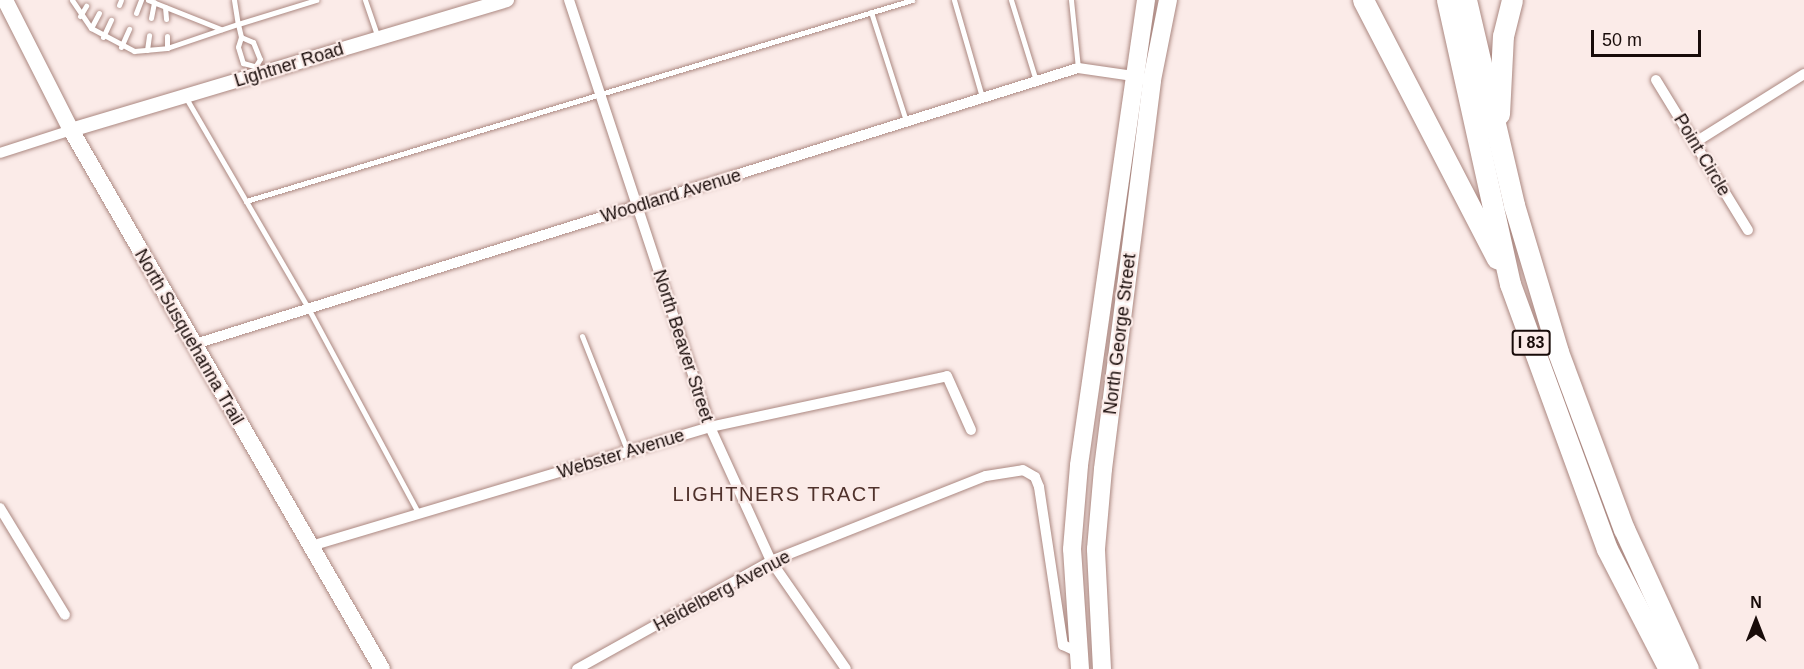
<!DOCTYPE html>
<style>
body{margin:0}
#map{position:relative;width:1804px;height:669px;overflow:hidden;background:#fbebe8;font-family:Arial,sans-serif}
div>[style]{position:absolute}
.roads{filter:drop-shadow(0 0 2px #ab8881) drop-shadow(0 0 2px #ab8881)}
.service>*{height:5px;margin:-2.5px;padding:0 2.5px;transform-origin:2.5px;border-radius:2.5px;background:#fff}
.minor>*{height:10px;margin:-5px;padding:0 5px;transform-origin:5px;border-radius:5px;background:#fff}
.tertiary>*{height:14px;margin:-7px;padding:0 7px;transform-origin:7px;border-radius:7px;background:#fff}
.secondary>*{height:16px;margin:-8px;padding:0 8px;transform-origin:8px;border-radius:8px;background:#fff}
.primary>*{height:18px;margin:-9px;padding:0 9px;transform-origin:9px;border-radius:9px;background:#fff}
.motorway>*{height:21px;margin:-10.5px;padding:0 10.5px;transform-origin:10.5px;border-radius:10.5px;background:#fff}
span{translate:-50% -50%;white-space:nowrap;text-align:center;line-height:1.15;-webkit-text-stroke:4.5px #fbebe8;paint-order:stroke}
.shield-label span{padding:2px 4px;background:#fbebe8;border:2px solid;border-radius:4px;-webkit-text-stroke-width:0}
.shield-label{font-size:16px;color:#180b09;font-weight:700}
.street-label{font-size:18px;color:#180b09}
.neighbourhood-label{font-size:20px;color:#50322c;letter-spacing:1.5px}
.north{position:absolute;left:1726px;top:591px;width:60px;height:60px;-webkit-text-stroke:4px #fbebe8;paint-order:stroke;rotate:0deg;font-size:16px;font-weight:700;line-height:24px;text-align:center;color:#180b09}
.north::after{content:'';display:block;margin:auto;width:21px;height:27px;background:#180b09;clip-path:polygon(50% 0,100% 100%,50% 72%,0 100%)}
.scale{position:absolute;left:1591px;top:30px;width:110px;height:27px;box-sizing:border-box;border:3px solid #180b09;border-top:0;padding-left:8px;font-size:18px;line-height:21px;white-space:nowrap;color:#180b09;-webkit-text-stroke:4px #fbebe8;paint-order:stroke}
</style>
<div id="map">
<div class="roads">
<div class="service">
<i style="left:72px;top:0;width:34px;rotate:56deg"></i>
<i style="left:91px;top:28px;width:49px;rotate:28.1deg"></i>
<i style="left:134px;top:51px;width:33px;rotate:-5deg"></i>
<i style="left:167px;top:48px;width:75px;rotate:-18.7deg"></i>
<i style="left:238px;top:24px;width:13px;rotate:77deg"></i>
<i style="left:241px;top:37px;width:10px;rotate:107deg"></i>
<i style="left:238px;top:47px;width:17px;rotate:73deg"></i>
<i style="left:243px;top:63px;width:11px;rotate:15deg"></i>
<i style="left:148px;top:0;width:79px;rotate:21.7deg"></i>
<i style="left:234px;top:0;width:24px;rotate:81deg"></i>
<i style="left:238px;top:24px;width:82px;rotate:-17.1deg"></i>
<i style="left:365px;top:0;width:39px;rotate:71deg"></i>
<i style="left:954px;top:0;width:101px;rotate:73.9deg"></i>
<i style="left:1011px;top:0;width:85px;rotate:72.8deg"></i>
<i style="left:1071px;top:0;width:68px;rotate:84.1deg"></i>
<i style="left:119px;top:5px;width:5px;rotate:-68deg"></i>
<i style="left:165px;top:7px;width:12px;rotate:85deg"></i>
<i style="left:871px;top:12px;width:114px;rotate:72.2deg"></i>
<i style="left:136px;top:13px;width:14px;rotate:-69deg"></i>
<i style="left:80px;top:16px;width:12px;rotate:-59deg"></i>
<i style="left:151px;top:18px;width:16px;rotate:-79deg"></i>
<i style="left:91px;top:28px;width:17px;rotate:-62deg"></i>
<i style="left:167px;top:36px;width:12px;rotate:90deg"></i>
<i style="left:103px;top:37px;width:19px;rotate:-65deg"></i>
<i style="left:241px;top:37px;width:13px;rotate:23deg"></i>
<i style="left:253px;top:42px;width:18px;rotate:68deg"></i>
<i style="left:260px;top:59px;width:9px;rotate:122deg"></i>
<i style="left:121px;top:47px;width:20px;rotate:-66deg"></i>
<i style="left:147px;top:50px;width:15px;rotate:-82deg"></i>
<i style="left:186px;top:98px;width:243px;rotate:59.8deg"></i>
<i style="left:308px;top:308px;width:234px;rotate:61.7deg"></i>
<i style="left:246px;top:201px;width:696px;rotate:-16.79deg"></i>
<i style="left:582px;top:336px;width:125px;rotate:68.4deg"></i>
</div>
<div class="minor">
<i style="left:569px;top:0;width:450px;rotate:71.7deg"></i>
<i style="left:710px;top:427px;width:147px;rotate:65.5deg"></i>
<i style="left:771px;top:561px;width:131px;rotate:55.2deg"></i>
<i style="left:1656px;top:80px;width:176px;rotate:58.5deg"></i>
<i style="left:1694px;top:143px;width:130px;rotate:-32.1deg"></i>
<i style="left:0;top:153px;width:75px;rotate:-17.9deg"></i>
<i style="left:192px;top:345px;width:928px;rotate:-17.36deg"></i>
<i style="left:1078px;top:68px;width:63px;rotate:8.3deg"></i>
<i style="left:0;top:508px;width:125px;rotate:58.7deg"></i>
<i style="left:311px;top:546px;width:416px;rotate:-16.6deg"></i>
<i style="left:710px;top:427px;width:242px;rotate:-12.1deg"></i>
<i style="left:947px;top:376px;width:59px;rotate:66deg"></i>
<i style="left:577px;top:669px;width:222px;rotate:-29.1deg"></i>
<i style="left:771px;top:561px;width:231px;rotate:-21.6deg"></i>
<i style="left:986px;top:476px;width:37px;rotate:-9deg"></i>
<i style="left:1023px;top:470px;width:14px;rotate:30deg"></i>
<i style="left:1035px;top:477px;width:11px;rotate:68deg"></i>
<i style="left:1039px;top:487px;width:160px;rotate:81.4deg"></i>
<i style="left:1063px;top:645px;width:14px;rotate:25deg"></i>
</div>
<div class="tertiary">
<i style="left:71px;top:130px;width:455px;rotate:-16.6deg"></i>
</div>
<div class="secondary">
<i style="left:5px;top:0;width:146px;rotate:63.1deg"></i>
<i style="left:71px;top:130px;width:622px;rotate:60.02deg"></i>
</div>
<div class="primary">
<i style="left:1080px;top:669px;width:120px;rotate:-93.8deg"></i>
<i style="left:1072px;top:549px;width:84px;rotate:-85.2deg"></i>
<i style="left:1079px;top:465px;width:470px;rotate:-81.8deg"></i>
<i style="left:1102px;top:669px;width:120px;rotate:-92.9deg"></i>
<i style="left:1096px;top:549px;width:80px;rotate:-85deg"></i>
<i style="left:1103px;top:469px;width:392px;rotate:-82.8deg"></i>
<i style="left:1152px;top:80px;width:82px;rotate:-78.7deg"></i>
</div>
<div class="motorway">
<i style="left:1363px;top:0;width:291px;rotate:62.6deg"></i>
<i style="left:1447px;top:0;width:291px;rotate:77.5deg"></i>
<i style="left:1510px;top:284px;width:282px;rotate:69.9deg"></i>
<i style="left:1607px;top:549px;width:135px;rotate:62.7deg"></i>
<i style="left:1466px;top:0;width:211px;rotate:76.8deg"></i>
<i style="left:1514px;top:205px;width:153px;rotate:73.3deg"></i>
<i style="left:1558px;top:352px;width:189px;rotate:69.6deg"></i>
<i style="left:1624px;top:529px;width:154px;rotate:65.4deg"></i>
<i style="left:1499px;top:114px;width:78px;rotate:-87.1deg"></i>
<i style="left:1503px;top:36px;width:37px;rotate:-76deg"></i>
</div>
</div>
<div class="shield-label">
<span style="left:1531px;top:343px">I 83</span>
</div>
<div class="street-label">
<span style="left:289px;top:65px;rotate:-17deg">Lightner Road</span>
<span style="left:1702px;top:155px;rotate:59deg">Point Circle</span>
<span style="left:671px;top:196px;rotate:-17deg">Woodland Avenue</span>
<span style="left:1120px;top:334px;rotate:-83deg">North George Street</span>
<span style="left:189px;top:337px;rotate:60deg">North Susquehanna Trail</span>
<span style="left:683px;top:346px;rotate:72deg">North Beaver Street</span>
<span style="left:621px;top:454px;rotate:-17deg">Webster Avenue</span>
<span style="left:722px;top:591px;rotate:-28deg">Heidelberg Avenue</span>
</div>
<div class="neighbourhood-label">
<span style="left:777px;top:494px">LIGHTNERS TRACT</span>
</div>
<div class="north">N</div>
<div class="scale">50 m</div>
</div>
